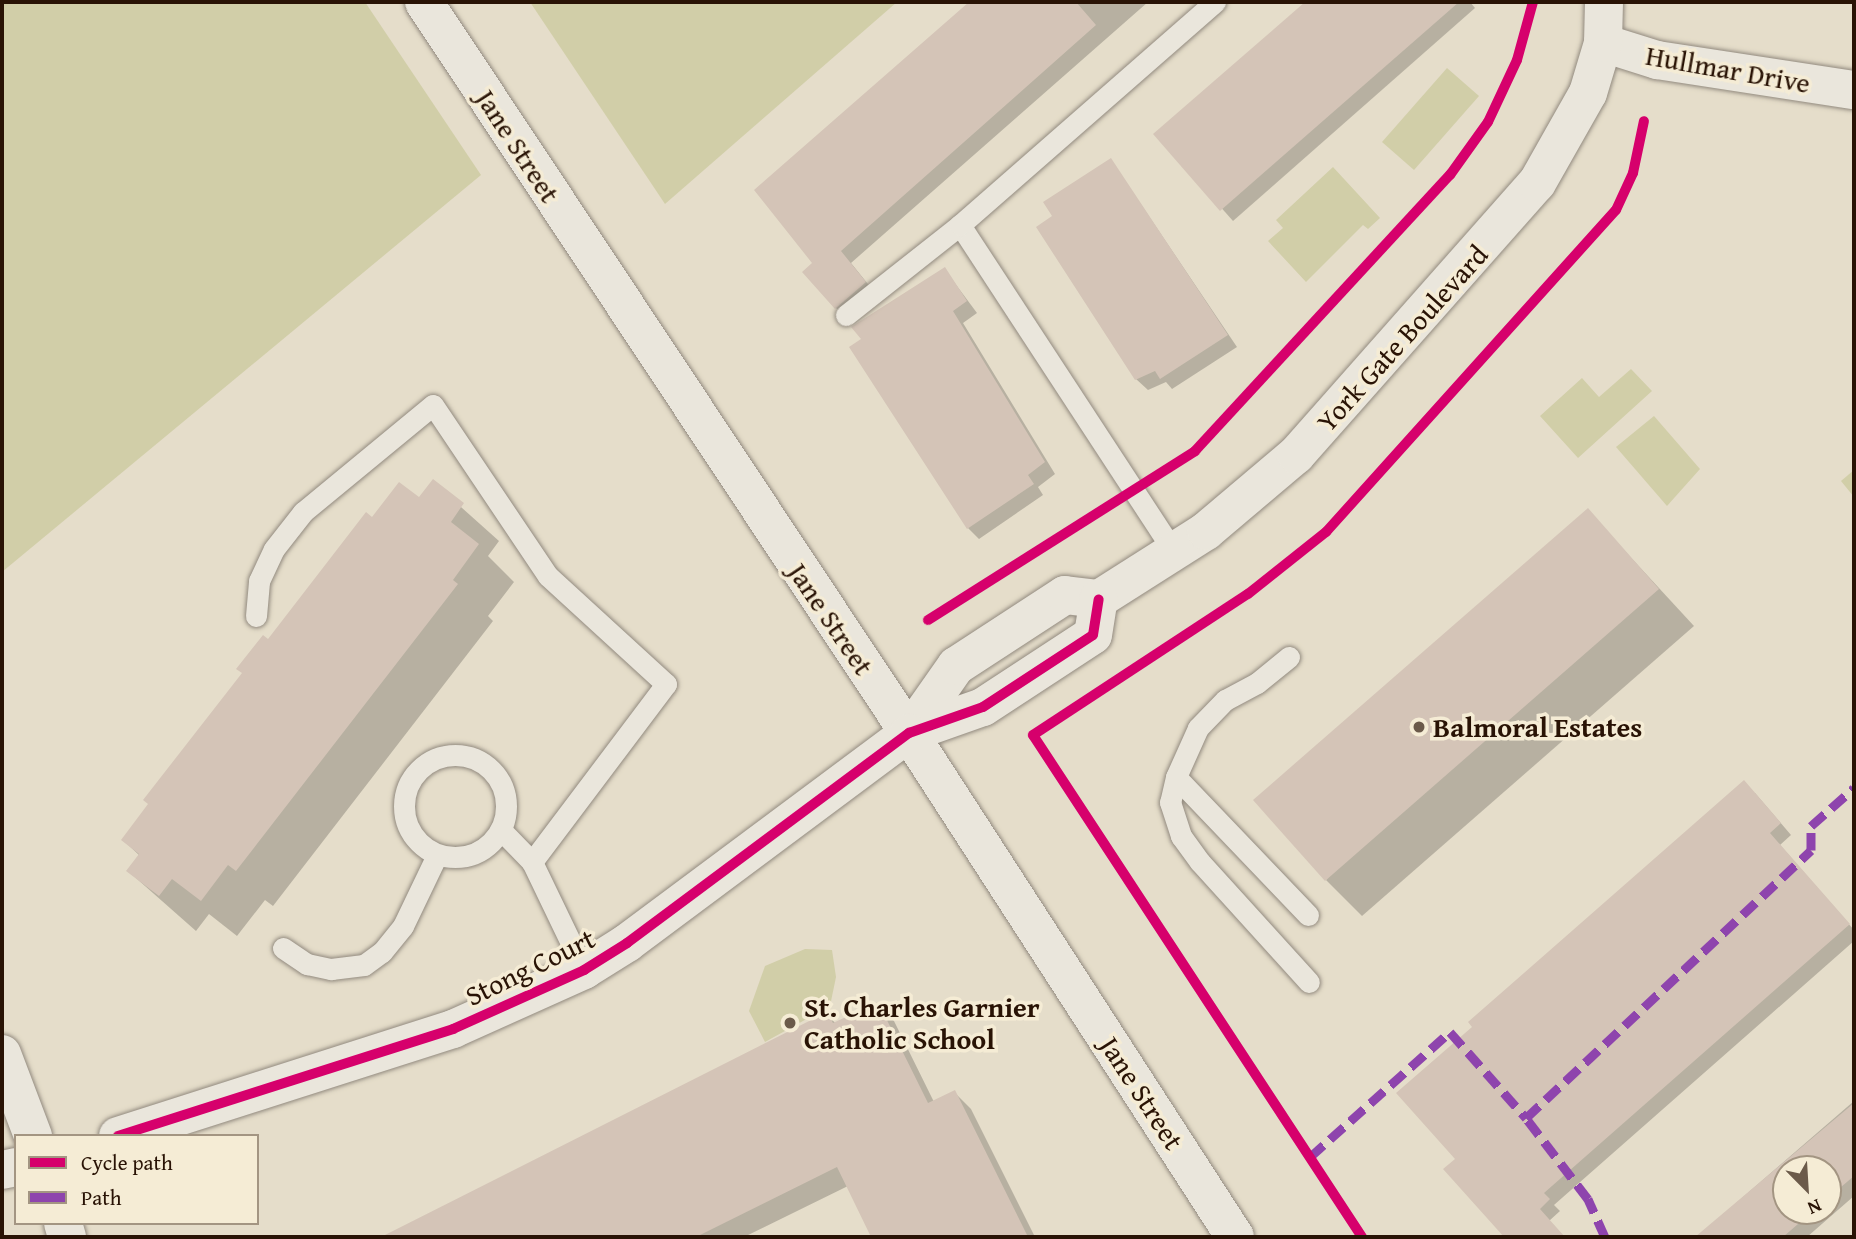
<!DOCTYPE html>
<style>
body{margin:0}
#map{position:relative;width:1856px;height:1239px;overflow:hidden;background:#e5ddca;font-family:"Gentium Book Plus",serif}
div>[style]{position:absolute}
.green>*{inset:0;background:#d1cea8}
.shadow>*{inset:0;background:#0003}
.building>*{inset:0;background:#d4c4b7}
.roads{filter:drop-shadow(0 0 2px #928a7f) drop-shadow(0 0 2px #928a7f)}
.service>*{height:21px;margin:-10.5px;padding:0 10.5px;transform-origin:10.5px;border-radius:10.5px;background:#eae6dc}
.service>.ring{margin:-10.5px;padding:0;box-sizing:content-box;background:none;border:21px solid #eae6dc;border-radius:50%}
.minor>*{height:38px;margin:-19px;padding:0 19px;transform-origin:19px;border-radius:19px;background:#eae6dc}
.tertiary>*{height:38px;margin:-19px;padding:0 19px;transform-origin:19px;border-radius:19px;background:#eae6dc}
.secondary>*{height:38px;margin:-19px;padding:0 19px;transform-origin:19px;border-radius:19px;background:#eae6dc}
.quiet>*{height:9px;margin-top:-4.5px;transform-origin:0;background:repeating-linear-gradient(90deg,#8e44ad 0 18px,transparent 0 27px)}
.cycleway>*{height:10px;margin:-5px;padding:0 5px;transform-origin:5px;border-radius:5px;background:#d6006c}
.dots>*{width:19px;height:19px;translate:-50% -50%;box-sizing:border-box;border:4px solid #f5ecd5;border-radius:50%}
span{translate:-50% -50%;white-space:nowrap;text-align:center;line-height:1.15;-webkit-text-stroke:7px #f5ecd5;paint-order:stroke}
.street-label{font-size:28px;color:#291305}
.poi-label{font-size:28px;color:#291305;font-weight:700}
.left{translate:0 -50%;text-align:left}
.frame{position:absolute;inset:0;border:4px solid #291305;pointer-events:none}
.legend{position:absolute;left:14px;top:1134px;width:245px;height:91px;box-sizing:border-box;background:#f5ecd5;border:2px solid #a39582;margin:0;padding:9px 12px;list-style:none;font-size:21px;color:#291305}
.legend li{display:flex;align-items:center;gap:14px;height:35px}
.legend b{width:35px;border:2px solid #a39582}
.north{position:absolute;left:1772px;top:1155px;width:70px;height:70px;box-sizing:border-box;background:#f5ecd5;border:2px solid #a39582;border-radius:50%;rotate:156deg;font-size:19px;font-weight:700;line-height:28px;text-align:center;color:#291305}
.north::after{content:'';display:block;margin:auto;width:24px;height:32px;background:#6b5a4a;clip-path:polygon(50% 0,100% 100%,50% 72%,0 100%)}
</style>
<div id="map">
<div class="green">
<i style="clip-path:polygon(2px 2px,365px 2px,481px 175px,2px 572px)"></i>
<i style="clip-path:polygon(530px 2px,897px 2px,665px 204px)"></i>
<i style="clip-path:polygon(1447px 68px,1479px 96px,1414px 170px,1382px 142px)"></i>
<i style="clip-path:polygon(1333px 167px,1380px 218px,1368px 229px,1363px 225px,1306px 282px,1268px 241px,1283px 228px,1276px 220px)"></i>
<i style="clip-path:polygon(1631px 369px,1652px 391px,1578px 458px,1540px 416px,1582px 378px,1599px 397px)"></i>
<i style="clip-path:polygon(1654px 416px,1700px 469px,1667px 506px,1616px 447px)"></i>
<i style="clip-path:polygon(1854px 470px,1854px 497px,1841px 481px)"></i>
<i style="clip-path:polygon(805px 949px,832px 950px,836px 977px,830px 1006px,765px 1042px,749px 1011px,765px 966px)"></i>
</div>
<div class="shadow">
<i style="clip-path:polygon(972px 2px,1148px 2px,851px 263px,876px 294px,847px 319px,836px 308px,814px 264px,756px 190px)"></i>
<i style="clip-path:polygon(1308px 2px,1470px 2px,1475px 8px,1233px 221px,1156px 134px)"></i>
<i style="clip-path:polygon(1111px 160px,1237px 347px,1172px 389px,1166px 382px,1148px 390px,1136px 379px,1054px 217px)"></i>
<i style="clip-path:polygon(945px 270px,977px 313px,963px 323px,1055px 474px,1038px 487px,1043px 495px,979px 539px,968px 528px)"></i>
<i style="clip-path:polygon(433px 482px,499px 541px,488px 556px,514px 582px,488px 616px,493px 621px,273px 906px,265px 900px,237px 936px,209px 914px,196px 931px,128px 871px,140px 856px,123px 840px,268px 641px,372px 520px,419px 499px)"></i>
<i style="clip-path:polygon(1587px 510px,1694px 626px,1362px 916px,1326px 880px)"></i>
<i style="clip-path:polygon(1755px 793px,1791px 835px,1780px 845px,1854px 930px,1854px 941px,1554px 1205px,1560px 1211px,1549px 1221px,1564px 1237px,1505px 1237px,1457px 1160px)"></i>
<i style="clip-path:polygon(877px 1004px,894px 1021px,934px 1102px,954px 1092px,971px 1109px,1035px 1237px,873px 1237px,848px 1186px,744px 1237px,385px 1237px,827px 1014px,836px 1024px)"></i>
<i style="clip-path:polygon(evenodd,1854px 1101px,1854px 1196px,1807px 1237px,1697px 1237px,1854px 1101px,1786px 1169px,1828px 1169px,1828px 1211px,1786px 1211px,1786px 1169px)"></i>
</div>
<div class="building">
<i style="clip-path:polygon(969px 2px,1076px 2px,1096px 25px,841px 251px,866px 282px,835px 309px,802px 272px,812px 263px,754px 190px)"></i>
<i style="clip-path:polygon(1305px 2px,1459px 2px,1220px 211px,1153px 134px)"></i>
<i style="clip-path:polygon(1111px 158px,1228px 335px,1160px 379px,1155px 371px,1135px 380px,1036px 227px,1052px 216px,1043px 202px)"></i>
<i style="clip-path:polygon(945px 267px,967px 301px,953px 311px,1045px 462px,1028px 475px,1034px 484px,967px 529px,849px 347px,861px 339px,851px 327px)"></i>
<i style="clip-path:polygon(433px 479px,464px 503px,451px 522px,479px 544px,453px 580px,458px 584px,236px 871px,228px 865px,201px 901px,172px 879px,159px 896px,126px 871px,139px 854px,121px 840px,148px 804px,143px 800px,242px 673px,236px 669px,263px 635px,268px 639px,366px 512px,372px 517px,399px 482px,419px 497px)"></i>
<i style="clip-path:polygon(1588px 508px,1659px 589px,1325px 881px,1253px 800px)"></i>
<i style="clip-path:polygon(1744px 780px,1781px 823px,1770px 833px,1850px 924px,1544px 1193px,1550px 1199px,1540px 1209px,1565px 1237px,1504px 1237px,1443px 1169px,1455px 1159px,1396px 1093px,1472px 1027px,1468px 1022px)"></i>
<i style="clip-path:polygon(878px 1002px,928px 1103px,955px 1090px,1028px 1237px,871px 1237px,837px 1167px,696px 1237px,381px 1237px,827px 1012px,833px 1023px)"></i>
<i style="clip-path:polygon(1854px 1103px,1854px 1176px,1828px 1198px,1828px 1169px,1786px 1169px,1786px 1211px,1813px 1211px,1783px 1237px,1695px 1237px)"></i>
</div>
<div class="roads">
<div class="service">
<i style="left:960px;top:225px;width:389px;rotate:56.8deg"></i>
<i style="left:846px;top:315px;width:145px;rotate:-38.3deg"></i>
<i style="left:960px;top:225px;width:339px;rotate:-41.2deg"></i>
<i style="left:256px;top:616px;width:35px;rotate:-85deg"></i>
<i style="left:259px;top:581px;width:35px;rotate:-65deg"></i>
<i style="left:274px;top:549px;width:47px;rotate:-51.9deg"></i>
<i style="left:303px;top:512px;width:168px;rotate:-39.5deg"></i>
<i style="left:433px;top:405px;width:206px;rotate:56.1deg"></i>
<i style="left:548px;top:576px;width:160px;rotate:42.5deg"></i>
<i style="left:666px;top:684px;width:223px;rotate:127deg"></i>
<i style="left:532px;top:862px;width:120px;rotate:64.3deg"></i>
<i style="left:1289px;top:657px;width:41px;rotate:140.9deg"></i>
<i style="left:1257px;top:683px;width:36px;rotate:152deg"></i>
<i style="left:1225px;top:700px;width:39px;rotate:134deg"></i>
<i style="left:1198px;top:728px;width:54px;rotate:114.2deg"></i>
<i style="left:1176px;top:777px;width:26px;rotate:103deg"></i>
<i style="left:1170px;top:802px;width:36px;rotate:72deg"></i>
<i style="left:1181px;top:836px;width:32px;rotate:54deg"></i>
<i style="left:1200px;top:862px;width:162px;rotate:47.8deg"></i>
<i class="ring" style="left:404px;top:755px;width:81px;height:81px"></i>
<i style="left:1176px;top:777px;width:191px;rotate:46.3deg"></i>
<i style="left:501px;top:830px;width:45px;rotate:45.9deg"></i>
<i style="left:283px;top:948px;width:29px;rotate:34deg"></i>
<i style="left:307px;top:964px;width:25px;rotate:12deg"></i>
<i style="left:331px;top:969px;width:33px;rotate:-7deg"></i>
<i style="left:364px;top:965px;width:22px;rotate:-36deg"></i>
<i style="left:382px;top:952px;width:33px;rotate:-51deg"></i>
<i style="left:403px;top:926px;width:79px;rotate:-64.4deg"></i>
</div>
<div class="minor">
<i style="left:2px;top:1170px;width:14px;rotate:-12deg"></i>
</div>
<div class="tertiary">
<i style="left:1603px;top:43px;width:57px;rotate:17.5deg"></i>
<i style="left:1657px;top:60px;width:199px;rotate:8.7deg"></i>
<i style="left:909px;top:733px;width:82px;rotate:-55deg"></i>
<i style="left:956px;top:666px;width:130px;rotate:-33.1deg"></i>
<i style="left:1065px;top:595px;width:34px;rotate:7deg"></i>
<i style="left:1099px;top:599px;width:127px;rotate:-32.4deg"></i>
<i style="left:1206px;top:531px;width:118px;rotate:-40.2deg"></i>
<i style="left:1296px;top:455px;width:363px;rotate:-48.5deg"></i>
<i style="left:1537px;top:183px;width:103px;rotate:-60.5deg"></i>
<i style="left:1588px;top:93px;width:52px;rotate:-73.3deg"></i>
<i style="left:1603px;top:43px;width:41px;rotate:-88.6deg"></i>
<i style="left:2px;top:1054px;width:88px;rotate:69.3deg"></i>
<i style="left:118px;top:1136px;width:352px;rotate:-17.7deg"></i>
<i style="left:453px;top:1029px;width:144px;rotate:-24.2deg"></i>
<i style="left:584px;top:970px;width:51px;rotate:-32.1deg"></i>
<i style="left:627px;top:943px;width:352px;rotate:-36.7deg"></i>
<i style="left:909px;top:733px;width:78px;rotate:-19.4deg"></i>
<i style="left:983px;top:707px;width:131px;rotate:-33.2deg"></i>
<i style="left:1093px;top:635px;width:36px;rotate:-81deg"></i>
<i style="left:63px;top:1223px;width:15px;rotate:74deg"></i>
</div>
<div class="secondary">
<i style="left:424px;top:2px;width:877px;rotate:56.44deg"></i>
<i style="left:909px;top:733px;width:600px;rotate:57.1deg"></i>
</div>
</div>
<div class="quiet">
<i style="left:1310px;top:1157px;width:188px;rotate:-41.8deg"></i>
<i style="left:1450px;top:1032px;width:115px;rotate:48.5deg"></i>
<i style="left:1605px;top:1237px;width:42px;rotate:-114.1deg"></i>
<i style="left:1588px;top:1199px;width:102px;rotate:-127.4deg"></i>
<i style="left:1526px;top:1118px;width:391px;rotate:-43.2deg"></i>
<i style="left:1811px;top:850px;width:24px;rotate:-90deg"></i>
<i style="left:1811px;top:826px;width:57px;rotate:-41.5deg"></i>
</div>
<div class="cycleway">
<i style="left:928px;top:620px;width:316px;rotate:-32.3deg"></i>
<i style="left:1195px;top:451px;width:376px;rotate:-47.3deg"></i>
<i style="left:1450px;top:175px;width:65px;rotate:-54.4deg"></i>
<i style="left:1488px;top:122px;width:68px;rotate:-64.9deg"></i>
<i style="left:1517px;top:60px;width:60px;rotate:-74.6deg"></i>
<i style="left:118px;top:1136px;width:352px;rotate:-17.7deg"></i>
<i style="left:453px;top:1029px;width:144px;rotate:-24.2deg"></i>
<i style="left:584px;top:970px;width:51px;rotate:-32.1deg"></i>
<i style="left:627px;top:943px;width:352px;rotate:-36.7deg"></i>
<i style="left:909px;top:733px;width:78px;rotate:-19.4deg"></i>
<i style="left:983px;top:707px;width:131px;rotate:-33.2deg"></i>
<i style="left:1093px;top:635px;width:36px;rotate:-81deg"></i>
<i style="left:1362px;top:1237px;width:600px;rotate:-123.24deg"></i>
<i style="left:1033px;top:735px;width:257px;rotate:-33.3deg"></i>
<i style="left:1248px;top:594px;width:100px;rotate:-38.5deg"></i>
<i style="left:1326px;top:532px;width:433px;rotate:-48deg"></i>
<i style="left:1616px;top:210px;width:41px;rotate:-65.3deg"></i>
<i style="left:1633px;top:173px;width:53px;rotate:-78.1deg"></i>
</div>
<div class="dots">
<i style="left:1419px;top:727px;background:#6b5a4a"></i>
<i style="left:790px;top:1023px;background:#6b5a4a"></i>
</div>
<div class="street-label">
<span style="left:1728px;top:69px;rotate:10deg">Hullmar Drive</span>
<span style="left:518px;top:146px;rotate:57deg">Jane Street</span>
<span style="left:1402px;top:338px;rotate:-48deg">York Gate Boulevard</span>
<span style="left:831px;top:619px;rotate:56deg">Jane Street</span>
<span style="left:530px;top:967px;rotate:-26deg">Stong Court</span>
<span style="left:1142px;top:1093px;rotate:57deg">Jane Street</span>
</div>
<div class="poi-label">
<span class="left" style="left:1433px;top:727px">Balmoral Estates</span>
<span class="left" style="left:804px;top:1023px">St. Charles Garnier<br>Catholic School</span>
</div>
<div class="frame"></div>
<ul class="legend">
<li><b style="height:9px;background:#d6006c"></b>Cycle path</li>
<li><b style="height:9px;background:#8e44ad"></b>Path</li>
</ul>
<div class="north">N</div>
</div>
